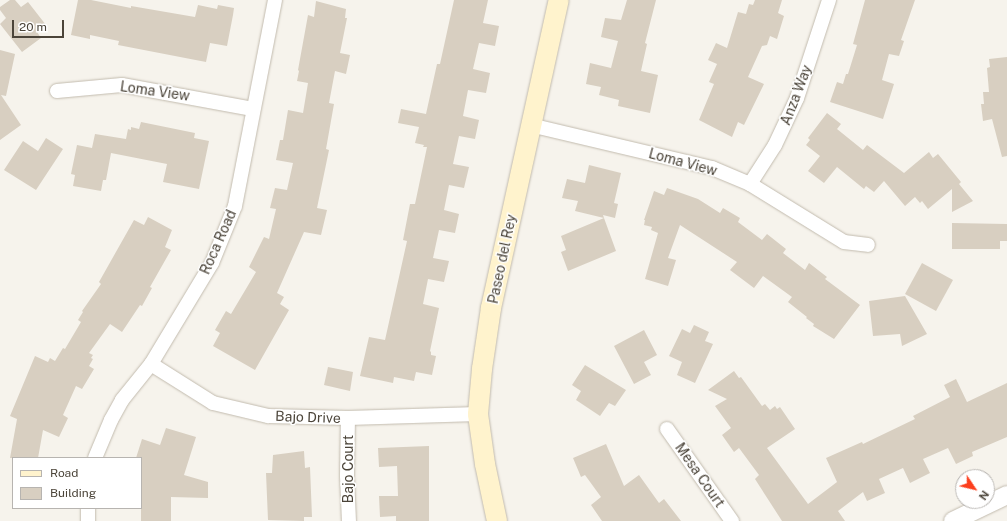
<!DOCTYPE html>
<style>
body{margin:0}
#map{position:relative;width:1007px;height:521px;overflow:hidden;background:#f6f3ec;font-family:"Public Sans",sans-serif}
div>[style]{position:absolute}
.building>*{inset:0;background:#d8cfc1}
.roads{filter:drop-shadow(0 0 1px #c2bbae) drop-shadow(0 0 1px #c2bbae)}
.minor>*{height:14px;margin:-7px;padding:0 7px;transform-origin:7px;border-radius:7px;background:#fff}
.tertiary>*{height:18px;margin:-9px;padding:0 9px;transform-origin:9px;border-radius:9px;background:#fff}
.secondary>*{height:20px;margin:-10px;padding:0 10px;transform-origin:10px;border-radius:10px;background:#fff3cd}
span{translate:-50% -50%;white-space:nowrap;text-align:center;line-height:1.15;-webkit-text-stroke:3px #fff;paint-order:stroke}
.street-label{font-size:14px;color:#4b4439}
.legend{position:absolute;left:12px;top:457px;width:130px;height:52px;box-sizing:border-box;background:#fff;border:1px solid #b7b4b0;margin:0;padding:5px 7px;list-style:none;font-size:12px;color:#4b4439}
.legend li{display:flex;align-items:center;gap:8px;height:20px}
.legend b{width:20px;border:1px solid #b7b4b0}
.north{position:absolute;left:955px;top:469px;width:40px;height:40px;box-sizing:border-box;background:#fff;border:1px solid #b7b4b0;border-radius:50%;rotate:125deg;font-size:11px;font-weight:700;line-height:16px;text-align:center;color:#4b4439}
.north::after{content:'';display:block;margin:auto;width:14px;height:18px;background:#fc3f1d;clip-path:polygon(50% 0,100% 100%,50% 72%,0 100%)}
.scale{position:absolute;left:12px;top:20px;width:52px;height:18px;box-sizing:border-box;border:2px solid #4b4439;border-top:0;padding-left:5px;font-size:12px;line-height:14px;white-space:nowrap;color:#4b4439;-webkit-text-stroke:3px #fff;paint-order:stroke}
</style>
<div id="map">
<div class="building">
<i style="clip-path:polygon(10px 0,15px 0,21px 7px,28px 2px,46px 25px,37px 32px,41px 38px,22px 52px,0 24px,6px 18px,0 10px,0 7px)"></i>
<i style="clip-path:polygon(78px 0,91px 0,131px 8px,131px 6px,195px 17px,198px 5px,217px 9px,218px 5px,234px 8px,233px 15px,227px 46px,210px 43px,206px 62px,118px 45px,119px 41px,90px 35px,90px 39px,71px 35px)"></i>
<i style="clip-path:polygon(454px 0,488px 0,483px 23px,499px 26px,495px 46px,479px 43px,473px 69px,490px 73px,486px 93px,468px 90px,463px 116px,479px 120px,475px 139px,459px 136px,453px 164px,469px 167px,464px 188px,449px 185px,444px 210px,459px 214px,455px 233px,439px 230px,433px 258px,449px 261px,444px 282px,428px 279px,423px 304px,439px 308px,430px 351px,431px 352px,431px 355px,436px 356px,432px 375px,416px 372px,414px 381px,394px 377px,393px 383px,360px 376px,369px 337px,385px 340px,407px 241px,403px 240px,410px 204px,415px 204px,427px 147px,423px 147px,424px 145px,415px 143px,419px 127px,398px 123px,401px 109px,426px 114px,437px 64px,440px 64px)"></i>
<i style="clip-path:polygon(627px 0,656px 0,645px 43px,647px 44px,641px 71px,658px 75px,650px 113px,618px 106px,619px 100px,599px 95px,601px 87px,586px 84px,590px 63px,611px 68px,618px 41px,601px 37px,605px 18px,621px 20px)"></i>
<i style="clip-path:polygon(755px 0,782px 0,778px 13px,784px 16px,777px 39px,770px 36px,767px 45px,762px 46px,748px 77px,764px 84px,744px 125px,738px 122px,732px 137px,699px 120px,714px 84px,709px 82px,717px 64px,708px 60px,716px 43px,727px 48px,738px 12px,746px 14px,749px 4px,753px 5px)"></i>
<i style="clip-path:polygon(865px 0,915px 0,901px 40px,904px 41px,899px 56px,889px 54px,882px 80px,894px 84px,883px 119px,830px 102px,837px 82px,843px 84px,846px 74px,848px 74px,857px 45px,853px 44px)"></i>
<i style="clip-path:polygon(316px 1px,346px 9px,345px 18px,347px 18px,340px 53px,350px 55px,346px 74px,335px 71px,329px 103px,334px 104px,326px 149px,329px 150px,317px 208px,327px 210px,321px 235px,304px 232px,277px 293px,284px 297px,280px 304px,289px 310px,255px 370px,213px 346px,220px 333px,215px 330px,226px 311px,231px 314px,256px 272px,249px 267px,264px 237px,269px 239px,276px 209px,270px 208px,275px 188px,287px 190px,293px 163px,276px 160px,280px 140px,283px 140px,288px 110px,303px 113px,308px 83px,297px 81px,299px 71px,298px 70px,308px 15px,314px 17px)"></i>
<i style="clip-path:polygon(0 50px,15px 54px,6px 96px,1px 95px,21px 125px,0 140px)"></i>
<i style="clip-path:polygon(1007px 57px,1007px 156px,1002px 157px,992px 119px,983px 121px,981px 104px,984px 104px,983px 92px,989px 92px,987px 68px,990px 67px,989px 59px)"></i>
<i style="clip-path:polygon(827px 113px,841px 124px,837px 129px,863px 150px,867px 145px,904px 173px,929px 152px,933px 158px,938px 154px,961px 182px,959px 184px,973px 201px,952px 212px,952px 189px,928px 209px,922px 201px,920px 203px,915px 197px,905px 206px,884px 181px,874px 192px,866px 186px,864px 189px,837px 167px,824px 183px,808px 171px,820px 156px,806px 145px,810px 140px,808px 138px)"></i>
<i style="clip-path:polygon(141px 122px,195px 133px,194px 138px,209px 141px,199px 189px,163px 182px,167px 164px,111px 153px,106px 180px,103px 180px,101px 191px,73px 186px,75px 175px,71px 174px,77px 145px,92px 148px,95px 134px,126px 139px,128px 129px,131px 130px,131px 127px,139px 129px)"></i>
<i style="clip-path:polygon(46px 138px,63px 149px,36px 190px,4px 170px,23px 141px,38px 151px)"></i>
<i style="clip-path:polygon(589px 165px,621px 173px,614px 203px,618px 204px,615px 218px,603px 215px,604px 218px,575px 211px,578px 201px,562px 198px,567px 179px,585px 183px)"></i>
<i style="clip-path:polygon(667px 188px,698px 199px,720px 213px,723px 208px,740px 218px,738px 222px,762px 240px,767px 234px,786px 249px,783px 253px,805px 270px,809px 263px,827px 277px,825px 279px,860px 305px,834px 339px,813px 326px,814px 324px,806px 318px,807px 317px,788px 302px,792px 297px,763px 276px,754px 288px,730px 270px,737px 262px,680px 225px,668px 258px,676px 260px,668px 286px,645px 279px,658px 233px,651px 230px,652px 227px,644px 225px,645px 220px,644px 220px,654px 191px,664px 195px)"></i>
<i style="clip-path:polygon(148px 217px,172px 230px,165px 247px,171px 250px,150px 287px,152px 288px,142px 306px,140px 305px,122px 332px,110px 324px,89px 353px,93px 355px,91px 358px,93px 359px,89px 366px,94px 369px,82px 389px,76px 386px,63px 415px,68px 418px,59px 437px,43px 430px,38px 458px,10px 458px,17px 419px,10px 416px,35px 356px,48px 362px,50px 358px,55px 361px,63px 348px,65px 349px,81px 322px,78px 320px,83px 312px,82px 311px,101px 284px,99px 282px,134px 220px,144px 225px)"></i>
<i style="clip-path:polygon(604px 218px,616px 251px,568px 271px,561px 252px,566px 250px,561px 236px)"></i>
<i style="clip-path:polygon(952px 223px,1007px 224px,1007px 241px,1000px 241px,1000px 249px,952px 249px)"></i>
<i style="clip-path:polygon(922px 263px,953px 280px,936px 311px,905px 294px)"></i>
<i style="clip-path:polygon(905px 296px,927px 334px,902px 346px,900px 334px,873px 336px,869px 301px)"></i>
<i style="clip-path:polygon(694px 325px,709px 332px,705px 341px,713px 344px,695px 383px,677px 375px,682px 362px,669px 356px,682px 329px,690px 333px)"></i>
<i style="clip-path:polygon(644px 330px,657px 355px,644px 362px,651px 375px,634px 384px,614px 346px)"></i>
<i style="clip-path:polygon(585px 365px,626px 390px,615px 406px,609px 403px,600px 416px,576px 400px,581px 391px,572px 385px)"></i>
<i style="clip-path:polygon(328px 367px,353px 372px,350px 391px,324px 385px)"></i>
<i style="clip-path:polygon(734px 371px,739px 378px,741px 377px,762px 406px,765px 404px,770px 410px,775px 406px,777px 409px,780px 407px,795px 429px,767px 448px,808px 504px,837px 482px,826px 458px,862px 442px,863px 444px,915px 419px,913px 416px,950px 397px,944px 385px,956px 379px,967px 402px,1007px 383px,1007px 437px,972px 452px,973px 456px,956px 464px,948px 448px,923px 459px,930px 473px,910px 483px,903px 468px,879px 479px,885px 493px,867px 501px,863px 492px,838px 511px,845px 521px,782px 521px,755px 479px,759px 475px,739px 448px,734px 452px,722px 435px,731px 428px,715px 406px,727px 399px,708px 390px)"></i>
<i style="clip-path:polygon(166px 428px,196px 437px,184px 475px,208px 482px,208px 498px,171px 497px,171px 521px,141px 521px,141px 458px,136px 458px,142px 439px,160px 445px)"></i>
<i style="clip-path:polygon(606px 444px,624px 486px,639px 475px,659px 503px,664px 499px,681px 521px,602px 521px,591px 505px,601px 497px,585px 475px,581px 477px,573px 458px)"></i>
<i style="clip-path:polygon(429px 446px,429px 521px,396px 521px,396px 516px,380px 517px,379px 496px,398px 496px,397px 466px,379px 467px,378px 448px)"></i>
<i style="clip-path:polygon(304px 451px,305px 468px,310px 467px,312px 517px,304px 517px,304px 521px,268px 520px,266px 473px,272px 473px,273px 455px)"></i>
</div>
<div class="roads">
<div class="minor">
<i style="left:57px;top:91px;width:65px;rotate:-5.3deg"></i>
<i style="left:122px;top:85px;width:133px;rotate:10.4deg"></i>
<i style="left:530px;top:125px;width:187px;rotate:13.3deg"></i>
<i style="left:712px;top:168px;width:41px;rotate:22.8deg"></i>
<i style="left:750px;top:184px;width:110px;rotate:31.7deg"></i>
<i style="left:844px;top:242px;width:24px;rotate:7deg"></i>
<i style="left:750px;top:184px;width:46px;rotate:-57.3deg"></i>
<i style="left:775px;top:145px;width:52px;rotate:-64.9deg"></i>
<i style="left:797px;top:98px;width:103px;rotate:-71.9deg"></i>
<i style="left:151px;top:364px;width:73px;rotate:32.2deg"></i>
<i style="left:213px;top:403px;width:57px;rotate:13.3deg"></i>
<i style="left:268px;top:416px;width:80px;rotate:1.4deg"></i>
<i style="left:348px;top:418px;width:130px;rotate:-1.8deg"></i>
<i style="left:348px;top:418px;width:58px;rotate:91deg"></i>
<i style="left:347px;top:476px;width:45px;rotate:87.5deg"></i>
<i style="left:667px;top:429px;width:113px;rotate:54.8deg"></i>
<i style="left:95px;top:458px;width:41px;rotate:-67.2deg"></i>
<i style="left:111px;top:420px;width:23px;rotate:-61deg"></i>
<i style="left:122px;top:400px;width:46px;rotate:-51.1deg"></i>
<i style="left:151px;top:364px;width:118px;rotate:-58.9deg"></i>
<i style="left:212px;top:263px;width:61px;rotate:-68deg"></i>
<i style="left:235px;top:206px;width:210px;rotate:-79deg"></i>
<i style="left:88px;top:521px;width:13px;rotate:-90deg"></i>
</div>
<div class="tertiary">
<i style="left:953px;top:521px;width:60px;rotate:-25.7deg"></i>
</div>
<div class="secondary">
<i style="left:497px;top:521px;width:58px;rotate:-101.9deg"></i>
<i style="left:485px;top:464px;width:50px;rotate:-98deg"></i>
<i style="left:478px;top:414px;width:45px;rotate:-84.9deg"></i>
<i style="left:482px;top:369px;width:62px;rotate:-81.6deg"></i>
<i style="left:491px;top:308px;width:315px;rotate:-77.6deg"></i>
</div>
</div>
<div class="street-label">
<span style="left:155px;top:91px;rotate:8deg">Loma View</span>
<span style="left:796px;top:95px;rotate:-69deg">Anza Way</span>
<span style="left:683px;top:162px;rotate:15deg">Loma View</span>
<span style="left:218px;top:242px;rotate:-66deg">Roca Road</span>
<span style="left:502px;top:259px;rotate:-78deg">Paseo del Rey</span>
<span style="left:308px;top:417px;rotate:2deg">Bajo Drive</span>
<span style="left:348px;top:469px;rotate:-90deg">Bajo Court</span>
<span style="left:700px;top:475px;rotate:55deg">Mesa Court</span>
</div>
<ul class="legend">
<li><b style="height:5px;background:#fff3cd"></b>Road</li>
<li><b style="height:11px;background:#d8cfc1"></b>Building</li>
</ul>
<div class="north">N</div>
<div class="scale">20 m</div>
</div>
